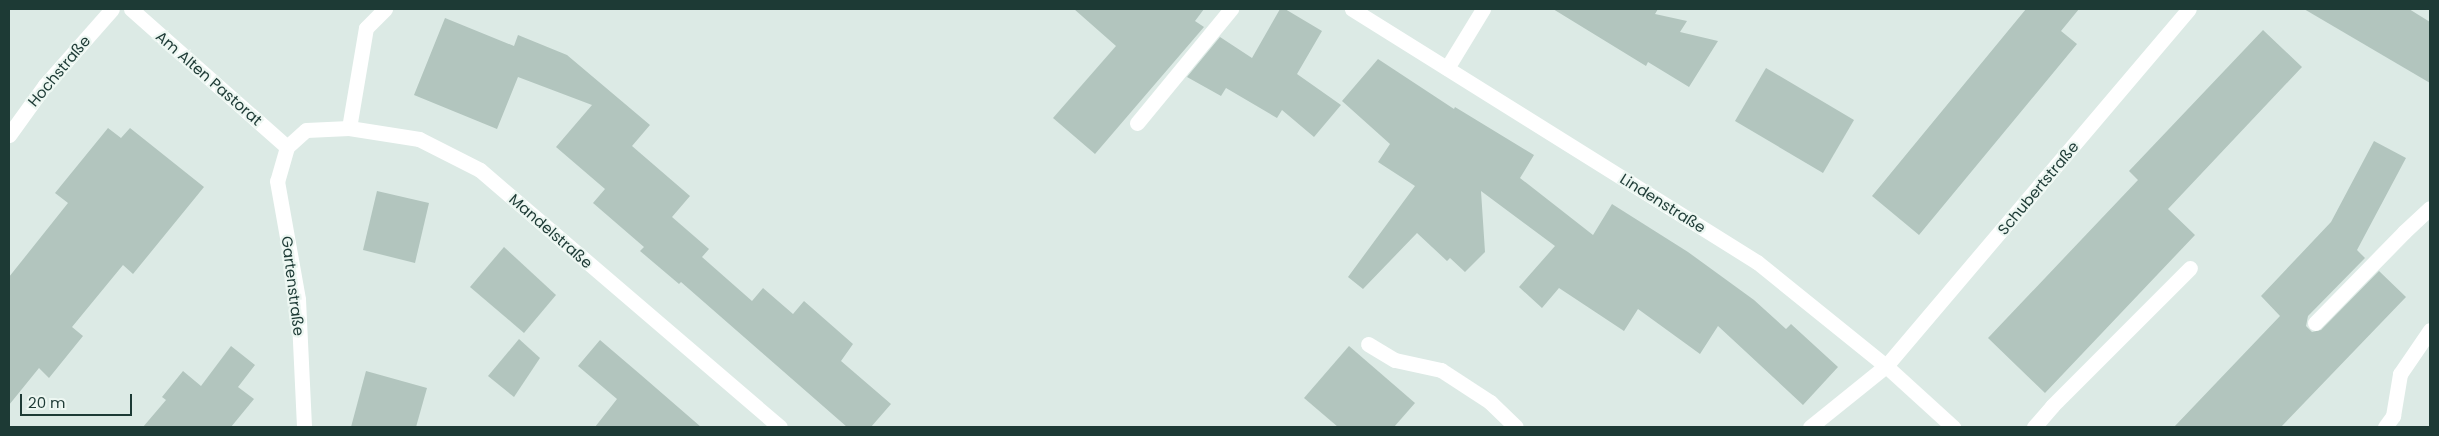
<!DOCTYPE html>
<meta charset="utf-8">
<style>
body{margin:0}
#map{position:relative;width:2439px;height:436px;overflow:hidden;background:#dceae5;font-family:Poppins,sans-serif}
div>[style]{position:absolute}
.building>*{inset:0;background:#b2c5be}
.lane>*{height:15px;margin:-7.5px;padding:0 7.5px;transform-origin:7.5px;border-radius:7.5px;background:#fff}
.street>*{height:15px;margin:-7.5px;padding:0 7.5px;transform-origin:7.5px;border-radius:7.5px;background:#fff}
span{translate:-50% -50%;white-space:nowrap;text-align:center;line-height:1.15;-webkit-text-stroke:4.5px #edf7f2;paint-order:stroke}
.street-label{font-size:15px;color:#1d3a35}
.frame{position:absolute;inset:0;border:10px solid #1d3a35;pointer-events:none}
.scale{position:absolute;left:20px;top:394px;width:112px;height:22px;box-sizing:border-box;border:2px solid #1d3a35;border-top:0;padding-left:6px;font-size:15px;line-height:18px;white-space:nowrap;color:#1d3a35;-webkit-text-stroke:4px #edf7f2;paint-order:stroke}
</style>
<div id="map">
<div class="building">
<i style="clip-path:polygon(1074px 9px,1204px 9px,1195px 21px,1204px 27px,1095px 154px,1053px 118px,1116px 46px)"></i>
<i style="clip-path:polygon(1280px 9px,1285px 9px,1322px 31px,1297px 74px,1341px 105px,1314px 137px,1282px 110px,1277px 118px,1226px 88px,1221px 96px,1187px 77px,1220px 37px,1252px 58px)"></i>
<i style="clip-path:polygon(1553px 9px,1658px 9px,1655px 14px,1687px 21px,1680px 32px,1718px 41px,1689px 87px,1648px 62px,1646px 66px)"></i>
<i style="clip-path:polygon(2026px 9px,2079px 9px,2061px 31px,2077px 44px,1919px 235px,1872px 196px)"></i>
<i style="clip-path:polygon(2304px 9px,2409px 9px,2430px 22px,2430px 83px)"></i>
<i style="clip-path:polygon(445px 18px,514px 46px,518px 35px,567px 55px,650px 125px,632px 146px,690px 196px,672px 217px,709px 249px,702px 257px,752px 301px,763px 288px,793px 314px,804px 301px,853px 344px,841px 361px,891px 404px,871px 427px,847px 427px,681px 282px,679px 284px,640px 251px,644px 247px,593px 203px,605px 189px,556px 147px,592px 105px,518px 77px,497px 129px,414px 95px)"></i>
<i style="clip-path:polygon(2263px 30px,2302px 67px,2168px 209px,2195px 235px,2045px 393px,1988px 338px,2138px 180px,2129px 171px)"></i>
<i style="clip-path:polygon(1378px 59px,1454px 109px,1455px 107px,1534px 155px,1520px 178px,1593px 235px,1612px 204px,1688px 252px,1754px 300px,1786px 329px,1791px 324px,1838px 367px,1803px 405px,1718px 326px,1700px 354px,1638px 309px,1624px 331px,1559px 288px,1542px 308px,1519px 287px,1555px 246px,1481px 191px,1485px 252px,1465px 272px,1450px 258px,1447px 261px,1417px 233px,1363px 289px,1348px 277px,1415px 186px,1378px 162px,1390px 144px,1342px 101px)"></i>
<i style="clip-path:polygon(1766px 68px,1854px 120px,1823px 173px,1735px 121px)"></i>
<i style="clip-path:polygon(108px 128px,121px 138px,130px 128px,204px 187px,133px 274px,123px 265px,72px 327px,83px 336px,49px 378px,39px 368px,9px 405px,9px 277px,68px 203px,55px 193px)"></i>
<i style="clip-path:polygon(2374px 141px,2406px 158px,2357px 250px,2365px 258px,2308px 316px,2306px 326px,2312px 332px,2321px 330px,2379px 271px,2406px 297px,2281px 427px,2174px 427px,2280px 316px,2261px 296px,2331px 222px)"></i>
<i style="clip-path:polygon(377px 191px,429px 203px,415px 263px,363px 250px)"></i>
<i style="clip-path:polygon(504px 247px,556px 295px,524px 333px,470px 287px)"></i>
<i style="clip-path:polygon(519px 339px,540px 358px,514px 397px,488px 376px)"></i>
<i style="clip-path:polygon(600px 340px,641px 375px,701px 427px,595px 427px,617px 399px,578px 366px)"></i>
<i style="clip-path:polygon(231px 346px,255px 365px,238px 387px,254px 399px,231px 427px,143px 427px,166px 400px,162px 397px,183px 371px,201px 386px)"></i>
<i style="clip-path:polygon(1349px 346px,1415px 403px,1394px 427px,1338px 427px,1304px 398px)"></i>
<i style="clip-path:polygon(366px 371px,427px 388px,416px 427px,351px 427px)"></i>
</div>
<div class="lane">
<i style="left:1447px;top:68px;width:69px;rotate:-58.6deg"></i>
<i style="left:1137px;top:123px;width:148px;rotate:-50.5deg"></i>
<i style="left:349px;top:128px;width:101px;rotate:-80.4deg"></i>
<i style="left:366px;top:28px;width:27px;rotate:-45deg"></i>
<i style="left:2315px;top:323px;width:127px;rotate:-45.6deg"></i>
<i style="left:2404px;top:232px;width:35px;rotate:-43deg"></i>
<i style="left:1368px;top:344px;width:31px;rotate:31deg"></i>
<i style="left:1395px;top:360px;width:47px;rotate:12.3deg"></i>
<i style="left:1441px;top:370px;width:59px;rotate:33.1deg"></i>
<i style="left:1490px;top:402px;width:36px;rotate:44deg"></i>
<i style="left:2034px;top:427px;width:28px;rotate:-49deg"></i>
<i style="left:2052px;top:406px;width:195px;rotate:-45deg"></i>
<i style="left:2385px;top:427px;width:14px;rotate:-54deg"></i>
<i style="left:2393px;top:416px;width:43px;rotate:-80.5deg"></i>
<i style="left:2400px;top:374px;width:53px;rotate:-55.7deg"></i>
</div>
<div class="street">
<i style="left:131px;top:9px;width:208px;rotate:41.5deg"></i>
<i style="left:1352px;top:9px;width:478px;rotate:32deg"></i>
<i style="left:1757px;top:262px;width:166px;rotate:38.9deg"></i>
<i style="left:1886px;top:366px;width:91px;rotate:42.3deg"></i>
<i style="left:9px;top:135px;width:62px;rotate:-54.2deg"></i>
<i style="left:45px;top:85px;width:101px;rotate:-48.6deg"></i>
<i style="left:287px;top:147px;width:25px;rotate:-42deg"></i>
<i style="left:306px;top:130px;width:43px;rotate:-2.7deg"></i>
<i style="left:349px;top:128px;width:71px;rotate:8.9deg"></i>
<i style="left:419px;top:139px;width:68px;rotate:26.9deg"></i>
<i style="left:480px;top:170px;width:395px;rotate:40.6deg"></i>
<i style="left:287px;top:147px;width:35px;rotate:106deg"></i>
<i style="left:277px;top:181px;width:120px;rotate:79.9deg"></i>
<i style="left:298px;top:299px;width:128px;rotate:87.3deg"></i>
<i style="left:1810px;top:427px;width:97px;rotate:-38.8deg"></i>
<i style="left:1886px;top:366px;width:468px;rotate:-49.7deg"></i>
</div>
<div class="street-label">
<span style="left:59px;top:71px;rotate:-50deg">Hochstraße</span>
<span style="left:209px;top:78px;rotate:41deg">Am Alten Pastorat</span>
<span style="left:2038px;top:188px;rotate:-50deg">Schubertstraße</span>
<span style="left:1663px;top:203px;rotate:32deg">Lindenstraße</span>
<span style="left:551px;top:231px;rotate:41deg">Mandelstraße</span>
<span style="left:293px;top:286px;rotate:83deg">Gartenstraße</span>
</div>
<div class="frame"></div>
<div class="scale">20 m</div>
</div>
